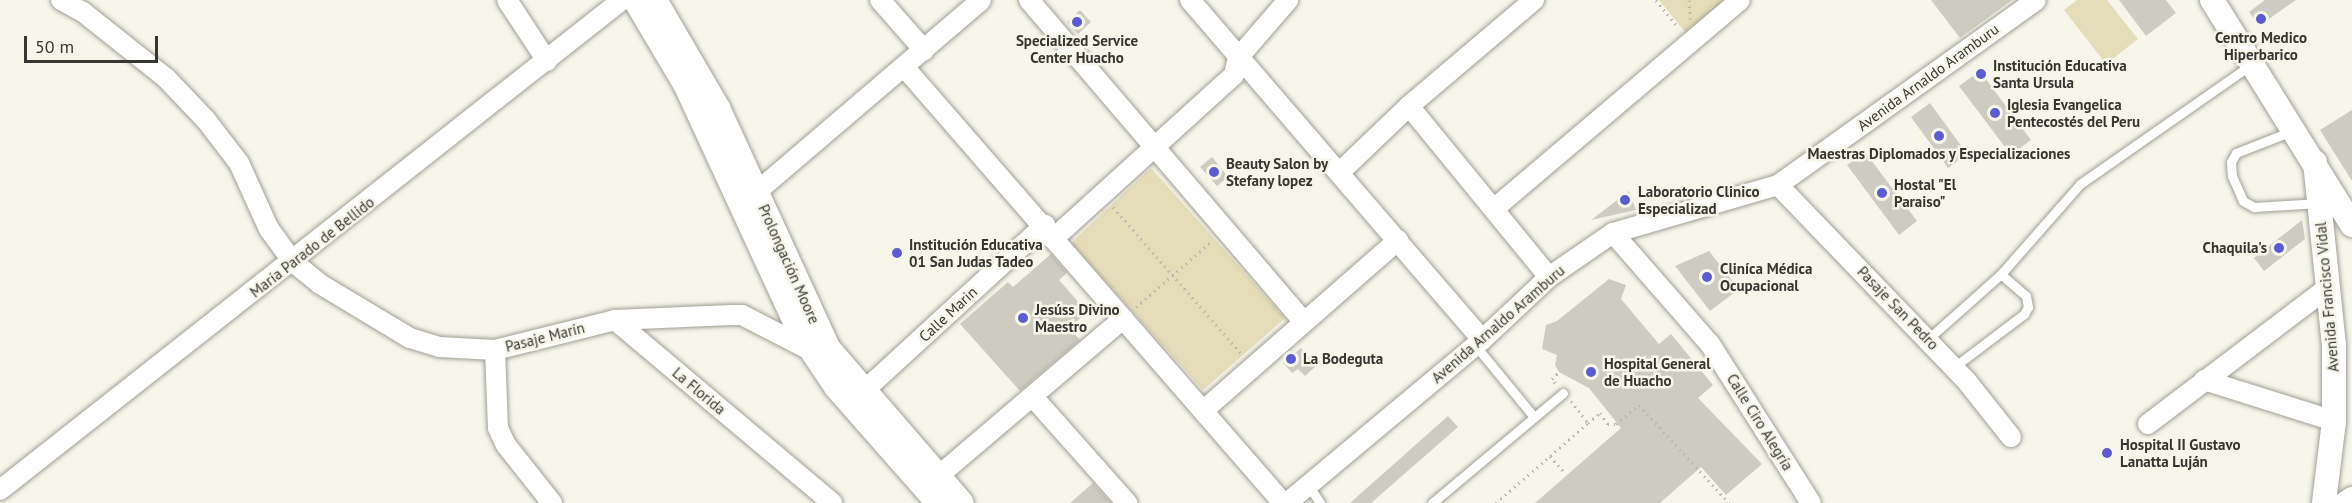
<!DOCTYPE html>
<meta charset="utf-8">
<style>
body{margin:0}
#map{position:relative;width:2352px;height:503px;overflow:hidden;background:#f7f6eb;font-family:"PT Sans",sans-serif}
div>[style]{position:absolute}
.green>*{inset:0;background:#e5ddb7}
.building>*{inset:0;background:#ceccc1}
.path>*{height:3px;margin-top:-1.5px;transform-origin:0;background:repeating-linear-gradient(90deg,#b9b8af 0 1.5px,transparent 0 6px)}
.roads{filter:drop-shadow(0 0 2px #a19f95) drop-shadow(0 0 2px #a19f95)}
.service>*{height:9px;margin:-4.5px;padding:0 4.5px;transform-origin:4.5px;border-radius:4.5px;background:#fff}
.minor>*{height:20px;margin:-10px;padding:0 10px;transform-origin:10px;border-radius:10px;background:#fff}
.tertiary>*{height:24px;margin:-12px;padding:0 12px;transform-origin:12px;border-radius:12px;background:#fff}
.dots>*{width:16px;height:16px;translate:-50% -50%;box-sizing:border-box;border:3px solid #f7f6eb;border-radius:50%}
span{translate:-50% -50%;white-space:nowrap;text-align:center;line-height:1.15;-webkit-text-stroke:5px #f7f6eb;paint-order:stroke}
.poi-label{font-size:15px;color:#373632;font-weight:700}
.left{translate:0 -50%;text-align:left}
.right{translate:-100% -50%;text-align:right}
.street-label{font-size:15px;color:#373632}
.scale{position:absolute;left:24px;top:36px;width:134px;height:27px;box-sizing:border-box;border:3px solid #373632;border-top:0;padding-left:8px;font-size:18px;line-height:21px;white-space:nowrap;color:#373632;-webkit-text-stroke:4px #f7f6eb;paint-order:stroke}
</style>
<div id="map">
<div class="green">
<i style="clip-path:polygon(1659px 0,1733px 0,1689px 37px)"></i>
<i style="clip-path:polygon(2077px 0,2107px 0,2138px 39px,2106px 64px,2064px 10px)"></i>
<i style="clip-path:polygon(1151px 168px,1285px 318px,1203px 390px,1071px 243px)"></i>
</div>
<div class="building">
<i style="clip-path:polygon(1931px 0,2012px 0,1960px 38px)"></i>
<i style="clip-path:polygon(2119px 0,2166px 0,2176px 13px,2146px 36px)"></i>
<i style="clip-path:polygon(2265px 0,2296px 0,2259px 26px,2249px 12px)"></i>
<i style="clip-path:polygon(1080px 10px,1091px 22px,1078px 34px,1067px 22px)"></i>
<i style="clip-path:polygon(1980px 71px,2031px 140px,2011px 155px,1959px 86px)"></i>
<i style="clip-path:polygon(1930px 103px,1967px 154px,1948px 168px,1911px 117px)"></i>
<i style="clip-path:polygon(2352px 110px,2352px 181px,2320px 130px)"></i>
<i style="clip-path:polygon(1865px 152px,1917px 221px,1899px 235px,1847px 165px)"></i>
<i style="clip-path:polygon(1212px 157px,1228px 177px,1217px 186px,1200px 167px)"></i>
<i style="clip-path:polygon(1629px 191px,1636px 210px,1591px 220px)"></i>
<i style="clip-path:polygon(2302px 220px,2305px 239px,2264px 271px,2254px 258px)"></i>
<i style="clip-path:polygon(1709px 251px,1739px 289px,1710px 311px,1675px 266px)"></i>
<i style="clip-path:polygon(1051px 254px,1067px 273px,1059px 280px,1087px 312px,1069px 328px,1080px 340px,1020px 391px,960px 324px,1008px 282px,1013px 287px)"></i>
<i style="clip-path:polygon(1609px 279px,1626px 285px,1621px 299px,1659px 344px,1671px 334px,1713px 385px,1698px 398px,1762px 464px,1726px 495px,1701px 467px,1660px 503px,1535px 503px,1621px 428px,1589px 388px,1559px 372px,1555px 365px,1557px 355px,1542px 349px,1546px 325px,1557px 321px)"></i>
<i style="clip-path:polygon(1301px 348px,1316px 366px,1305px 376px,1298px 369px,1292px 373px,1283px 363px)"></i>
<i style="clip-path:polygon(1448px 416px,1458px 427px,1371px 503px,1350px 503px)"></i>
<i style="clip-path:polygon(1093px 483px,1111px 503px,1070px 503px)"></i>
</div>
<div class="path">
<i style="left:1656px;top:0;width:36px;rotate:51deg"></i>
<i style="left:1689px;top:0;width:19px;rotate:87deg"></i>
<i style="left:1113px;top:207px;width:194px;rotate:48.8deg"></i>
<i style="left:1136px;top:307px;width:101px;rotate:-41deg"></i>
<i style="left:1555px;top:383px;width:5px;rotate:-127deg"></i>
<i style="left:1552px;top:379px;width:10px;rotate:-45deg"></i>
<i style="left:1571px;top:401px;width:28px;rotate:52deg"></i>
<i style="left:1588px;top:423px;width:16px;rotate:-40deg"></i>
<i style="left:1600px;top:413px;width:14px;rotate:54deg"></i>
<i style="left:1608px;top:424px;width:8px"></i>
<i style="left:1616px;top:424px;width:30px;rotate:-40deg"></i>
<i style="left:1639px;top:405px;width:133px;rotate:47.4deg"></i>
<i style="left:1550px;top:456px;width:21px;rotate:49deg"></i>
<i style="left:1496px;top:503px;width:122px;rotate:-41deg"></i>
</div>
<div class="roads">
<div class="service">
<i style="left:2292px;top:131px;width:60px;rotate:158.6deg"></i>
<i style="left:2236px;top:153px;width:10px;rotate:119deg"></i>
<i style="left:2231px;top:162px;width:14px;rotate:86deg"></i>
<i style="left:2232px;top:176px;width:27px;rotate:66deg"></i>
<i style="left:2243px;top:201px;width:13px;rotate:29deg"></i>
<i style="left:2254px;top:207px;width:65px;rotate:-3.5deg"></i>
<i style="left:1928px;top:339px;width:98px;rotate:-41.7deg"></i>
<i style="left:2001px;top:274px;width:120px;rotate:-48.7deg"></i>
<i style="left:2080px;top:184px;width:210px;rotate:-34.9deg"></i>
<i style="left:1475px;top:345px;width:93px;rotate:50.7deg"></i>
<i style="left:1954px;top:367px;width:88px;rotate:-37.1deg"></i>
<i style="left:2024px;top:314px;width:8px;rotate:-60deg"></i>
<i style="left:2028px;top:307px;width:11px;rotate:-100deg"></i>
<i style="left:2026px;top:296px;width:33px;rotate:-139deg"></i>
<i style="left:1308px;top:485px;width:22px;rotate:56deg"></i>
<i style="left:1432px;top:503px;width:171px;rotate:-40deg"></i>
</div>
<div class="minor">
<i style="left:61px;top:0;width:25px;rotate:29deg"></i>
<i style="left:83px;top:12px;width:106px;rotate:38.5deg"></i>
<i style="left:166px;top:78px;width:58px;rotate:46.4deg"></i>
<i style="left:206px;top:120px;width:54px;rotate:52.5deg"></i>
<i style="left:239px;top:163px;width:72px;rotate:65.6deg"></i>
<i style="left:269px;top:229px;width:41px;rotate:54deg"></i>
<i style="left:293px;top:262px;width:35px;rotate:39deg"></i>
<i style="left:320px;top:284px;width:105px;rotate:31deg"></i>
<i style="left:410px;top:338px;width:30px;rotate:17deg"></i>
<i style="left:439px;top:347px;width:56px;rotate:3.1deg"></i>
<i style="left:495px;top:350px;width:124px;rotate:-14deg"></i>
<i style="left:615px;top:320px;width:116px;rotate:-2.5deg"></i>
<i style="left:731px;top:315px;width:11px"></i>
<i style="left:742px;top:315px;width:81px;rotate:27.2deg"></i>
<i style="left:507px;top:0;width:73px;rotate:56.7deg"></i>
<i style="left:880px;top:0;width:67px;rotate:48.7deg"></i>
<i style="left:1029px;top:0;width:423px;rotate:49.5deg"></i>
<i style="left:1190px;top:0;width:448px;rotate:49.3deg"></i>
<i style="left:905px;top:68px;width:576px;rotate:49.01deg"></i>
<i style="left:1409px;top:106px;width:221px;rotate:50.7deg"></i>
<i style="left:1340px;top:172px;width:95px;rotate:-43.7deg"></i>
<i style="left:1409px;top:106px;width:164px;rotate:-40.3deg"></i>
<i style="left:1778px;top:185px;width:269px;rotate:46.1deg"></i>
<i style="left:1965px;top:379px;width:74px;rotate:51.6deg"></i>
<i style="left:746px;top:201px;width:309px;rotate:-40.5deg"></i>
<i style="left:1495px;top:208px;width:321px;rotate:-40.3deg"></i>
<i style="left:1613px;top:233px;width:147px;rotate:48.9deg"></i>
<i style="left:1710px;top:344px;width:188px;rotate:57.6deg"></i>
<i style="left:1053px;top:239px;width:244px;rotate:-42.2deg"></i>
<i style="left:1234px;top:75px;width:17px;rotate:-77deg"></i>
<i style="left:1238px;top:58px;width:77px;rotate:-49.2deg"></i>
<i style="left:615px;top:320px;width:284px;rotate:40.1deg"></i>
<i style="left:495px;top:350px;width:78px;rotate:87.8deg"></i>
<i style="left:498px;top:428px;width:19px;rotate:65deg"></i>
<i style="left:506px;top:445px;width:74px;rotate:51.6deg"></i>
<i style="left:2204px;top:380px;width:136px;rotate:17.5deg"></i>
<i style="left:1033px;top:397px;width:142px;rotate:48.4deg"></i>
<i style="left:855px;top:399px;width:258px;rotate:-42.5deg"></i>
<i style="left:1204px;top:410px;width:258px;rotate:-41.2deg"></i>
<i style="left:2148px;top:424px;width:225px;rotate:-37.2deg"></i>
<i style="left:929px;top:484px;width:255px;rotate:-40.4deg"></i>
<i style="left:0;top:490px;width:792px;rotate:-38.23deg"></i>
<i style="left:1287px;top:503px;width:254px;rotate:-39.9deg"></i>
<i style="left:1482px;top:340px;width:92px;rotate:-43.2deg"></i>
<i style="left:1549px;top:277px;width:78px;rotate:-34.5deg"></i>
<i style="left:1613px;top:233px;width:172px;rotate:-16.2deg"></i>
<i style="left:1778px;top:185px;width:317px;rotate:-35.6deg"></i>
</div>
<div class="tertiary">
<i style="left:635px;top:0;width:100px;rotate:59.3deg"></i>
<i style="left:686px;top:86px;width:272px;rotate:65.2deg"></i>
<i style="left:800px;top:333px;width:65px;rotate:56.3deg"></i>
<i style="left:836px;top:387px;width:154px;rotate:48.7deg"></i>
<i style="left:655px;top:0;width:125px;rotate:59.7deg"></i>
<i style="left:718px;top:108px;width:265px;rotate:65.3deg"></i>
<i style="left:829px;top:349px;width:203px;rotate:49.2deg"></i>
<i style="left:2212px;top:0;width:265px;rotate:58.1deg"></i>
<i style="left:2315px;top:162px;width:185px;rotate:84.1deg"></i>
<i style="left:2334px;top:346px;width:75px;rotate:90deg"></i>
<i style="left:2334px;top:421px;width:83px;rotate:97deg"></i>
<i style="left:2346px;top:503px;width:7px;rotate:-34deg"></i>
</div>
</div>
<div class="dots">
<i style="left:2261px;top:19px;background:#5b5cd3"></i>
<i style="left:1077px;top:22px;background:#5b5cd3"></i>
<i style="left:1981px;top:74px;background:#5b5cd3"></i>
<i style="left:1995px;top:113px;background:#5b5cd3"></i>
<i style="left:1939px;top:136px;background:#5b5cd3"></i>
<i style="left:1214px;top:172px;background:#5b5cd3"></i>
<i style="left:1882px;top:193px;background:#5b5cd3"></i>
<i style="left:1625px;top:200px;background:#5b5cd3"></i>
<i style="left:2279px;top:248px;background:#5b5cd3"></i>
<i style="left:897px;top:253px;background:#5b5cd3"></i>
<i style="left:1707px;top:277px;background:#5b5cd3"></i>
<i style="left:1023px;top:318px;background:#5b5cd3"></i>
<i style="left:1291px;top:359px;background:#5b5cd3"></i>
<i style="left:1591px;top:372px;background:#5b5cd3"></i>
<i style="left:2107px;top:453px;background:#5b5cd3"></i>
</div>
<div class="poi-label">
<span style="left:2261px;top:46px">Centro Medico<br>Hiperbarico</span>
<span style="left:1077px;top:49px">Specialized Service<br>Center Huacho</span>
<span class="left" style="left:1993px;top:74px">Institución Educativa<br>Santa Ursula</span>
<span class="left" style="left:2007px;top:113px">Iglesia Evangelica<br>Pentecostés del Peru</span>
<span style="left:1939px;top:154px">Maestras Diplomados y Especializaciones</span>
<span class="left" style="left:1226px;top:172px">Beauty Salon by<br>Stefany lopez</span>
<span class="left" style="left:1894px;top:193px">Hostal "El<br>Paraiso"</span>
<span class="left" style="left:1638px;top:200px">Laboratorio Clinico<br>Especializad</span>
<span class="left" style="left:909px;top:253px">Institución Educativa<br>01 San Judas Tadeo</span>
<span class="right" style="left:2267px;top:248px">Chaquila's</span>
<span class="left" style="left:1720px;top:277px">Cliníca Médica<br>Ocupacional</span>
<span class="left" style="left:1035px;top:318px">Jesúss Divino<br>Maestro</span>
<span class="left" style="left:1303px;top:359px">La Bodeguta</span>
<span class="left" style="left:1604px;top:372px">Hospital General<br>de Huacho</span>
<span class="left" style="left:2120px;top:453px">Hospital II Gustavo<br>Lanatta Luján</span>
</div>
<div class="street-label">
<span style="left:1928px;top:77px;rotate:-36deg">Avenida Arnaldo Aramburu</span>
<span style="left:312px;top:247px;rotate:-38deg">María Parado de Bellido</span>
<span style="left:789px;top:264px;rotate:66deg">Prolongación Moore</span>
<span style="left:2327px;top:297px;rotate:-95deg">Avenida Francisco Vidal</span>
<span style="left:1898px;top:308px;rotate:46deg">Pasaje San Pedro</span>
<span style="left:948px;top:314px;rotate:-43deg">Calle Marin</span>
<span style="left:1498px;top:324px;rotate:-41deg">Avenida Arnaldo Aramburu</span>
<span style="left:545px;top:337px;rotate:-14deg">Pasaje Marín</span>
<span style="left:699px;top:391px;rotate:40deg">La Florida</span>
<span style="left:1760px;top:422px;rotate:58deg">Calle Ciro Alegría</span>
</div>
<div class="scale">50 m</div>
</div>
